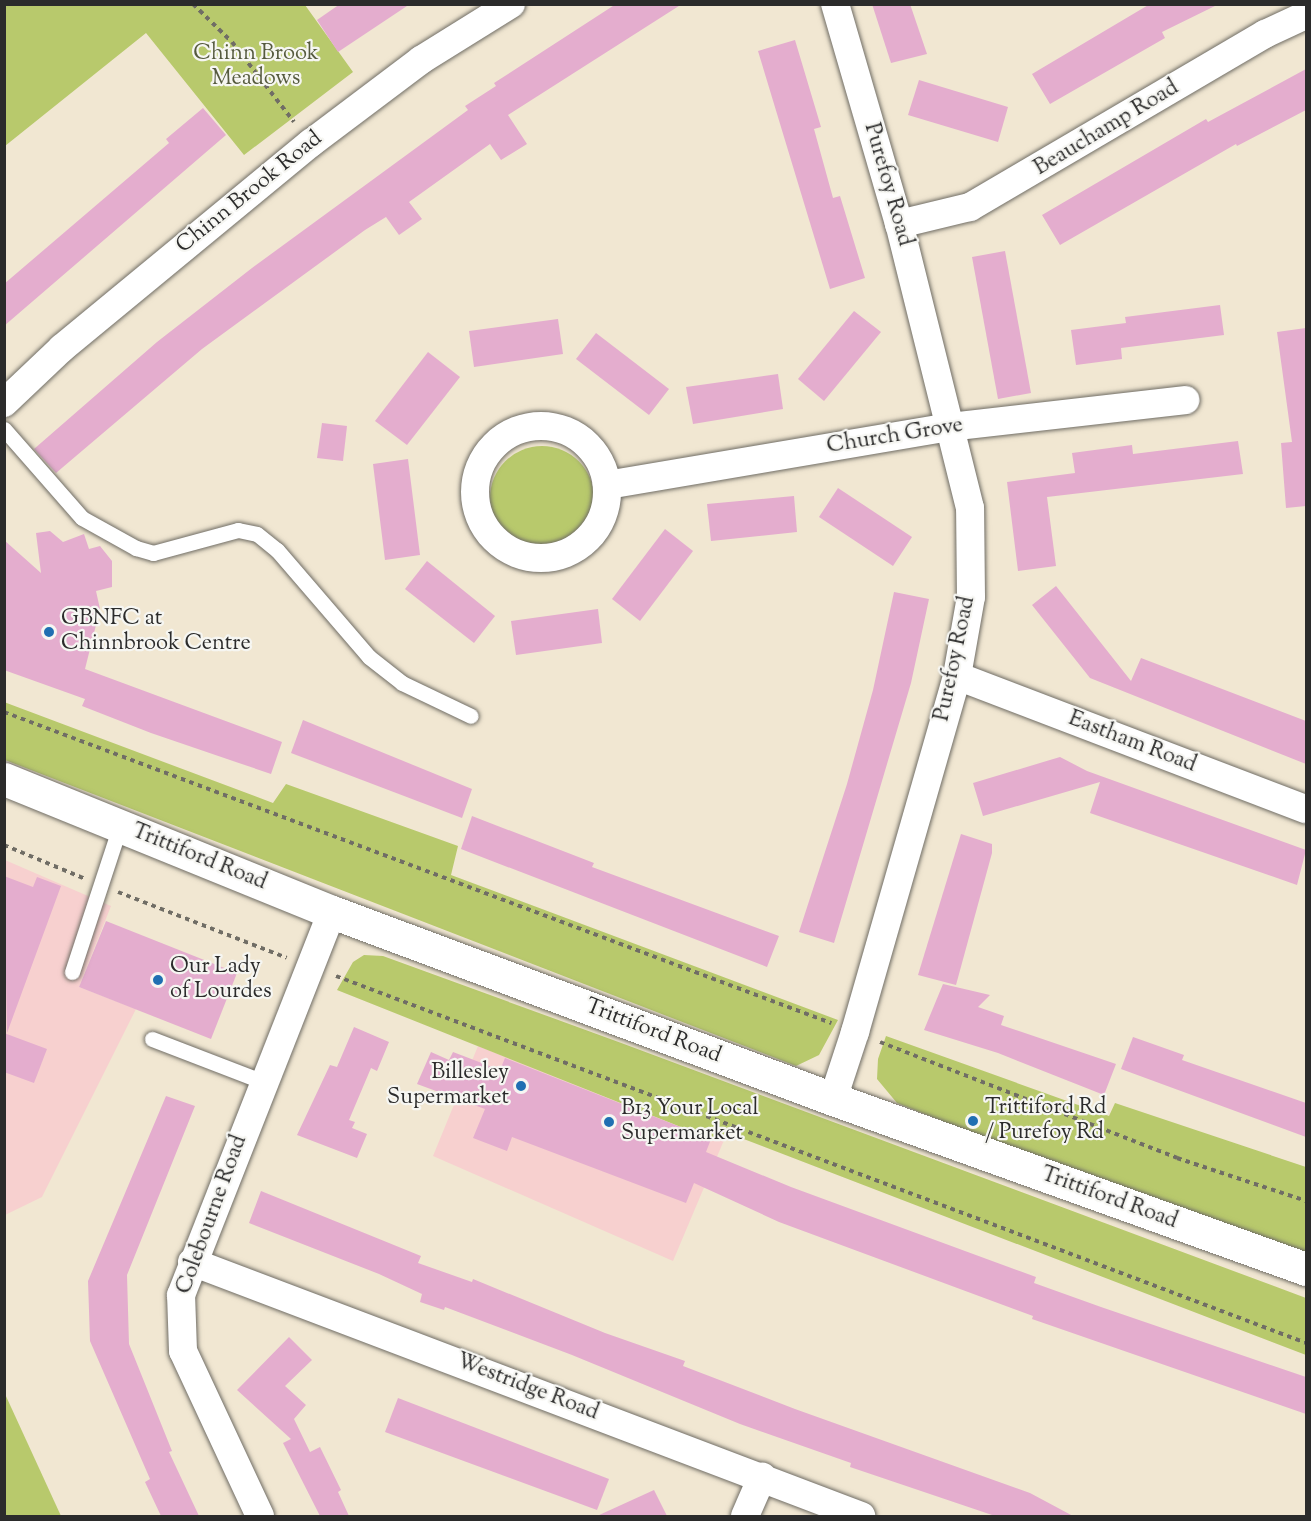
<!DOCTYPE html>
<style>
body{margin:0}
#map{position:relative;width:1311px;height:1521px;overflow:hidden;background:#f1e7d2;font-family:"Sorts Mill Goudy",serif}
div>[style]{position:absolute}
.built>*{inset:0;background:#f7d0cf}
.green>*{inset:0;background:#b8c96c}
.round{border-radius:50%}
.building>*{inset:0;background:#e4adce}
.path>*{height:4px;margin-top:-2px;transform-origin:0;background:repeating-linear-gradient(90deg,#706d65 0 4.5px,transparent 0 9px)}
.roads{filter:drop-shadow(0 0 2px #706d65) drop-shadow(0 0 2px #706d65)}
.service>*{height:15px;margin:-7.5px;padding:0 7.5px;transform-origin:7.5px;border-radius:7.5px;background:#fff}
.minor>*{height:28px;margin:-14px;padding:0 14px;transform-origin:14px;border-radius:14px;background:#fff}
.minor>.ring{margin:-14px;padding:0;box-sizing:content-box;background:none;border:28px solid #fff;border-radius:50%}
.tertiary>*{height:33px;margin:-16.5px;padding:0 16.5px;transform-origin:16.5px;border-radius:16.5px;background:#fff}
.dots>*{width:16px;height:16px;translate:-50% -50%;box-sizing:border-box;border:3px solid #f6f6f2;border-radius:50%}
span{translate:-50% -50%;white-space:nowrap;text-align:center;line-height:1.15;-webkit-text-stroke:4.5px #f6f6f2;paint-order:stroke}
.park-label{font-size:22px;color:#555a3e}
.street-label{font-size:22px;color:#2b2b2b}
.poi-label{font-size:22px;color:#2b2b2b}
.left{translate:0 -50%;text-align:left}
.right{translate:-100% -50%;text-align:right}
.frame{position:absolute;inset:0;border:6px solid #2b2b2b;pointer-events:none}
</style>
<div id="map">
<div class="built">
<i style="clip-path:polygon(5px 860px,111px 906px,79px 987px,136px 1009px,42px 1197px,5px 1215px)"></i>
<i style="clip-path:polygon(478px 1046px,711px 1139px,727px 1133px,673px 1261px,433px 1156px)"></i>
</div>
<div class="green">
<i style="clip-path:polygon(5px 5px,305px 5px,353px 72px,244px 155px,146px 33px,5px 146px)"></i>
<i class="round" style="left:490px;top:446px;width:104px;height:104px"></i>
<i style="clip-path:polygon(4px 702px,273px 803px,286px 784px,458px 846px,451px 875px,838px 1020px,819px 1055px,796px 1066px,5px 760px)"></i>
<i style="clip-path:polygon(364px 955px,383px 956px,624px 1044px,1306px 1298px,1306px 1355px,728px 1133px,711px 1139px,337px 990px,353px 962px)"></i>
<i style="clip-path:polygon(886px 1036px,1109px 1116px,1115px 1103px,1306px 1167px,1306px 1258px,1061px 1168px,897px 1103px,877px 1079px,878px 1059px)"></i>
<i style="clip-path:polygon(5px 1394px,61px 1516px,5px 1516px)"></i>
</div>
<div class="building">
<i style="clip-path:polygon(340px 4px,410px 4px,338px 52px,317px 20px)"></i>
<i style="clip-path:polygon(616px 4px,682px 4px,508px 115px,527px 144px,501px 160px,490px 144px,409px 202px,422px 219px,399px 235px,386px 217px,365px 230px,202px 349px,56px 473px,34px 449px,157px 342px,252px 268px,468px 110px,465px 106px,496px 86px,494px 83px)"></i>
<i style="clip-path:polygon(872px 4px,910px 4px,927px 54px,891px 63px)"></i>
<i style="clip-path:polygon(1150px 4px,1219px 4px,1162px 32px,1165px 38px,1050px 104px,1032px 74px)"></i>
<i style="clip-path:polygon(795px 40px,821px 127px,814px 129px,833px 198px,840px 196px,865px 278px,830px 289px,758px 51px)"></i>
<i style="clip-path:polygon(1306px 69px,1306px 110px,1237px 146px,1236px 144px,1060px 245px,1042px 215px,1206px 119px,1208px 122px)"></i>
<i style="clip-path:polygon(919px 80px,1008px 107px,998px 142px,908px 115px)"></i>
<i style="clip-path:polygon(203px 108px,226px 135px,4px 326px,4px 284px,169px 143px,166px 139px)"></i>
<i style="clip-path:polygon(1005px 251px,1031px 393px,998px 399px,972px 257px)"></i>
<i style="clip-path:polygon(1220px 305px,1224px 335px,1121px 348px,1122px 359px,1076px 365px,1071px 330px,1126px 323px,1125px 317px)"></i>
<i style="clip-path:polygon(854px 311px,881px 332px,824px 401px,798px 379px)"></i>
<i style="clip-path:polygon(558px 319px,563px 354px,474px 367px,469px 331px)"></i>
<i style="clip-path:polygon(1306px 328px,1306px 506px,1286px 508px,1281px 443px,1292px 442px,1277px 332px)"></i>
<i style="clip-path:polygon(596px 333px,669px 389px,649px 415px,576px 359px)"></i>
<i style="clip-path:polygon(428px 352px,460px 377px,407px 445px,375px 421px)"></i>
<i style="clip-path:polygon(778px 374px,783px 409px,693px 424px,686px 387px)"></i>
<i style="clip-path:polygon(322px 423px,347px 426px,343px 461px,317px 458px)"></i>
<i style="clip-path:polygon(1238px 441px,1243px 474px,1047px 497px,1056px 566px,1018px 571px,1007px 482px,1075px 473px,1072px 453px,1132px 445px,1133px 454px)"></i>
<i style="clip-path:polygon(408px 459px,420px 555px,385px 560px,373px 464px)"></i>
<i style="clip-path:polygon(838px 488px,912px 537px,893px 566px,819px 517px)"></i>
<i style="clip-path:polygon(794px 496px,797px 532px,711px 541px,707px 504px)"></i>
<i style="clip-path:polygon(665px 529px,693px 551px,640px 621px,612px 599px)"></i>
<i style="clip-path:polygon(50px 531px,63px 542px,84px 534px,89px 549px,100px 546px,112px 561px,112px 587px,96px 591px,100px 609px,85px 669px,282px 742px,271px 774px,151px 733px,82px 706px,85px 699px,4px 670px,4px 540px,41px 573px,36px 533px)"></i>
<i style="clip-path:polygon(427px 561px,495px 616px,474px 643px,405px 589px)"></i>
<i style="clip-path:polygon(1056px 586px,1131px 681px,1141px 658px,1306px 721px,1306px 764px,1090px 678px,1032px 605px)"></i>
<i style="clip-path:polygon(894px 592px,929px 599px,911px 683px,834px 943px,799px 932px,847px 784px,873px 690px)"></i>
<i style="clip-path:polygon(598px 609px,602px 643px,516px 655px,511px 621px)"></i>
<i style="clip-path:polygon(303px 720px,472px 789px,462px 818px,291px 753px)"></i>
<i style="clip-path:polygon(1060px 757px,1087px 771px,1306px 850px,1297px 885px,1090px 813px,1100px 782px,983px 816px,973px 783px)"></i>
<i style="clip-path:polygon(472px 816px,594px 863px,592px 867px,779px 936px,767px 967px,461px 849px)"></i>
<i style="clip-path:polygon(961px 834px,992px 844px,992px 853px,956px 985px,918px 975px)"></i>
<i style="clip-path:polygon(4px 876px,33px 887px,37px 877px,61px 886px,7px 1033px)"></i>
<i style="clip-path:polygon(106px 921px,237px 973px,211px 1039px,79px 987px)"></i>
<i style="clip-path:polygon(943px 984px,990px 995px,978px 1007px,1004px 1016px,1001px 1025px,1116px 1064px,1104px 1095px,998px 1053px,924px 1030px)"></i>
<i style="clip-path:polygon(354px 1027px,389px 1042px,377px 1071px,371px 1068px,349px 1120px,355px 1122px,352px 1128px,367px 1134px,357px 1158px,297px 1135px,330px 1065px,337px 1067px)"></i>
<i style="clip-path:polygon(4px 1033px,47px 1049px,34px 1083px,4px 1072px)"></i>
<i style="clip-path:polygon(1133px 1037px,1184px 1055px,1182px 1060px,1306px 1103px,1306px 1137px,1121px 1069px)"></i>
<i style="clip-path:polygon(431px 1052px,449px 1060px,453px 1052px,500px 1070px,505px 1058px,711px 1139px,706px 1152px,791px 1187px,1036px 1277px,1034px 1283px,1101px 1307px,1306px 1377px,1306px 1414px,1032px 1319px,1033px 1316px,779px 1222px,694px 1183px,686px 1203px,512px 1137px,507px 1151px,473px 1138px,485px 1109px,417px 1084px)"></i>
<i style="clip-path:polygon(166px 1096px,195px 1106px,127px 1275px,129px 1344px,172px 1451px,169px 1452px,199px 1516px,161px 1516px,145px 1482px,150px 1479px,90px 1341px,88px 1281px)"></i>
<i style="clip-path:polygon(261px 1191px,421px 1256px,418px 1263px,472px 1282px,473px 1279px,605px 1333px,685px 1361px,683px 1366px,795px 1409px,1030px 1493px,1073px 1516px,995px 1516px,850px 1467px,851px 1463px,740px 1424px,572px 1355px,445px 1307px,444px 1310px,420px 1302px,422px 1294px,379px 1274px,249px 1223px)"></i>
<i style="clip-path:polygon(289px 1337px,312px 1360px,285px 1386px,306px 1405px,294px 1419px,310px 1452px,320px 1447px,341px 1490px,338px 1492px,349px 1516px,320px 1516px,283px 1443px,291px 1439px,237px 1390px)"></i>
<i style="clip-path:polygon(398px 1398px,609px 1479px,597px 1510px,385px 1432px)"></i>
<i style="clip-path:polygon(654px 1490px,667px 1516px,597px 1516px)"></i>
</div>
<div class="path">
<i style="left:193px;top:4px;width:54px;rotate:44.3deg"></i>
<i style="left:232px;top:42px;width:101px;rotate:52.2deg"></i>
<i style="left:4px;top:712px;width:884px;rotate:20.61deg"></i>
<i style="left:4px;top:845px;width:86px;rotate:22.7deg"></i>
<i style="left:118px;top:892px;width:181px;rotate:21.3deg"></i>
<i style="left:336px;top:976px;width:1037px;rotate:20.72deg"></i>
<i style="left:880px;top:1042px;width:319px;rotate:21.3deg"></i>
<i style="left:1177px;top:1158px;width:136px;rotate:18.4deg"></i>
</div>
<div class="roads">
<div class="service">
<i style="left:4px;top:429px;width:118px;rotate:48.8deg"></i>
<i style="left:82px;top:518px;width:62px;rotate:29.1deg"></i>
<i style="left:136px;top:548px;width:18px;rotate:16deg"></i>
<i style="left:153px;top:553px;width:88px;rotate:-15.1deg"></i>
<i style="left:238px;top:530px;width:19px;rotate:12deg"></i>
<i style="left:257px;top:534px;width:26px;rotate:39deg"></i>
<i style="left:277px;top:550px;width:141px;rotate:49.3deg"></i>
<i style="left:369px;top:657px;width:42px;rotate:38.2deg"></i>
<i style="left:402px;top:683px;width:76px;rotate:25.6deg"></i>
<i style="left:72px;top:972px;width:154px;rotate:-71.8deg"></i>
<i style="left:152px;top:1039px;width:120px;rotate:21deg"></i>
</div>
<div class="minor">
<i style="left:899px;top:224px;width:73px;rotate:-13.5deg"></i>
<i style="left:970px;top:207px;width:342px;rotate:-30.4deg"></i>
<i style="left:1265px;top:34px;width:45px;rotate:-24.9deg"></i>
<i style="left:4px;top:403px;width:80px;rotate:-43.5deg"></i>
<i style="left:62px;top:348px;width:323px;rotate:-39.5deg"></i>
<i style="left:311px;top:143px;width:138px;rotate:-37deg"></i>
<i style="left:421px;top:60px;width:106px;rotate:-31.9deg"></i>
<i class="ring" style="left:475px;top:426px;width:104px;height:104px"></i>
<i style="left:607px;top:485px;width:347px;rotate:-9.6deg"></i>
<i style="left:949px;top:427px;width:238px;rotate:-6.5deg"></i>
<i style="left:957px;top:676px;width:373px;rotate:20.9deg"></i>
<i style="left:833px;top:1099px;width:71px;rotate:-71.8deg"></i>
<i style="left:855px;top:1032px;width:370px;rotate:-74deg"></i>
<i style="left:957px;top:676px;width:80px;rotate:-80deg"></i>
<i style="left:971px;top:597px;width:89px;rotate:-90.6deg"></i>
<i style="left:970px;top:508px;width:293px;rotate:-104deg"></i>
<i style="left:899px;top:224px;width:229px;rotate:-106.2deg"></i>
<i style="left:192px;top:1262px;width:716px;rotate:20.79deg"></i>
<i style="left:260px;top:1516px;width:182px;rotate:-115deg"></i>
<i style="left:183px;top:1351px;width:56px;rotate:-92deg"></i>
<i style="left:181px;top:1295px;width:412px;rotate:-68.5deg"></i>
<i style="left:745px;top:1516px;width:43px;rotate:-66.4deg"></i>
</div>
<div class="tertiary">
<i style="left:4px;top:779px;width:354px;rotate:22.1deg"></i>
<i style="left:332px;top:912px;width:535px;rotate:20.47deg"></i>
<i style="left:833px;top:1099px;width:503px;rotate:19.77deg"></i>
</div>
</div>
<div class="dots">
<i style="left:49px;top:632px;background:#1f6fb2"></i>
<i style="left:158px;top:980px;background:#1f6fb2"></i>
<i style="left:521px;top:1086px;background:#1f6fb2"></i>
<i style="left:973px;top:1121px;background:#1f6fb2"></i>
<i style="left:609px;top:1122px;background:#1f6fb2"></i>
</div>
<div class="park-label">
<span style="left:256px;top:67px">Chinn Brook<br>Meadows</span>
</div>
<div class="street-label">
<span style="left:1107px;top:129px;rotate:-31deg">Beauchamp Road</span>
<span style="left:887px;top:185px;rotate:74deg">Purefoy Road</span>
<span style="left:250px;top:193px;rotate:-39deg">Chinn Brook Road</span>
<span style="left:895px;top:437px;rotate:-9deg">Church Grove</span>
<span style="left:956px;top:659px;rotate:-78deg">Purefoy Road</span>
<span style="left:1132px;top:743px;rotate:21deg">Eastham Road</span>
<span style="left:199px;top:858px;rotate:22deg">Trittiford Road</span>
<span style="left:653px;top:1032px;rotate:21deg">Trittiford Road</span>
<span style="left:1109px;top:1199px;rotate:20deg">Trittiford Road</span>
<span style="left:213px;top:1215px;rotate:-70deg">Colebourne Road</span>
<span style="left:527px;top:1388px;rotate:21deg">Westridge Road</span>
</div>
<div class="poi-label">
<span class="left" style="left:61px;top:632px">GBNFC at<br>Chinnbrook Centre</span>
<span class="left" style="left:170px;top:980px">Our Lady<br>of Lourdes</span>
<span class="right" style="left:509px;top:1086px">Billesley<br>Supermarket</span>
<span class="left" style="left:985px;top:1121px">Trittiford Rd<br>/ Purefoy Rd</span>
<span class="left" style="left:621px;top:1122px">B13 Your Local<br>Supermarket</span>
</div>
<div class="frame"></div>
</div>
